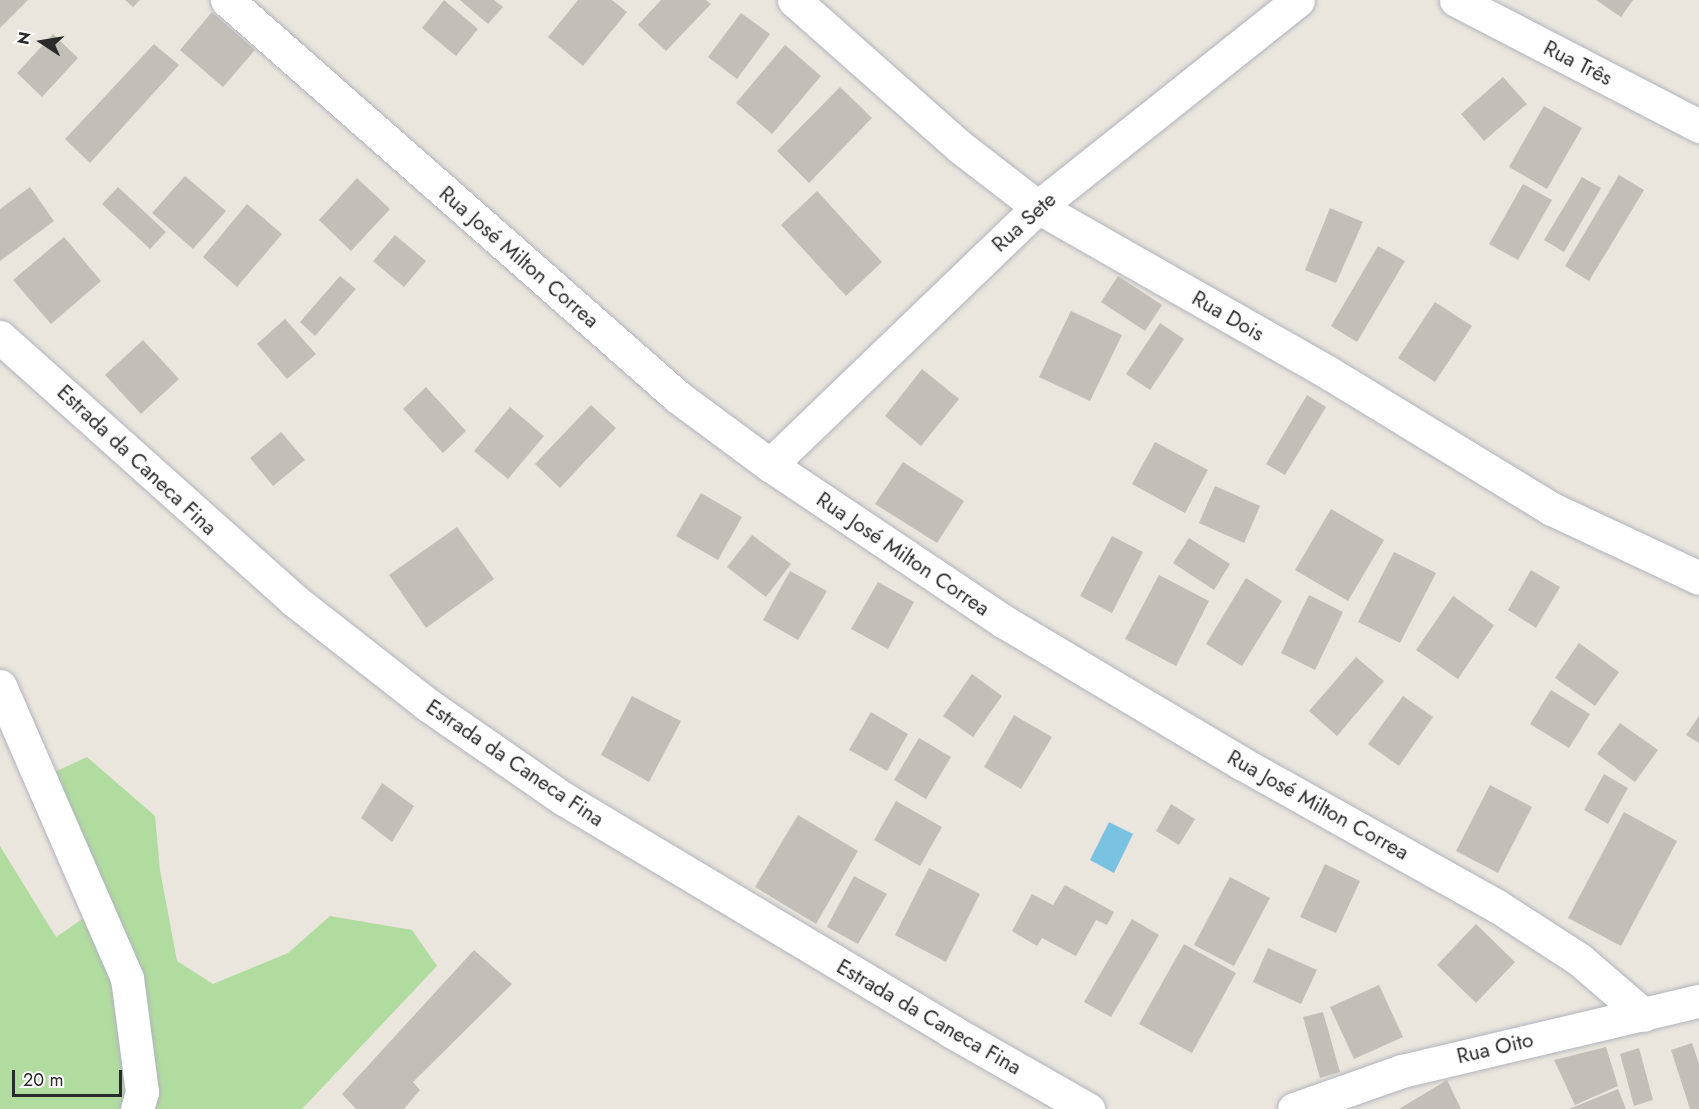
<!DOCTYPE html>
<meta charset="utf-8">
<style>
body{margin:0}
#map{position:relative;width:1699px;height:1109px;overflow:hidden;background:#eae5dd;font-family:Jost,sans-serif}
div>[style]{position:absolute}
.green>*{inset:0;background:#b1dc9f}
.water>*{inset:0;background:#7ac2e2}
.building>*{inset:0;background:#c3bfb8}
.roads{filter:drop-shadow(0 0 2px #b0b3bc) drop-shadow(0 0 2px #b0b3bc)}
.minor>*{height:33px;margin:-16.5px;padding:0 16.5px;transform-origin:16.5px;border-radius:16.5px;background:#fff}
.tertiary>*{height:33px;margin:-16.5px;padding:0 16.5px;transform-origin:16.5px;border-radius:16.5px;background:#fff}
span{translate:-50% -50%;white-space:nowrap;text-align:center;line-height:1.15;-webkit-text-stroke:4.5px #fff;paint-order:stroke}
.street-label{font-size:21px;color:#2a2a2a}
.north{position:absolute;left:12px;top:12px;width:60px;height:60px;-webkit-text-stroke:4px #fff;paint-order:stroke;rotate:282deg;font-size:16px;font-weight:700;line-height:24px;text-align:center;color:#2a2a2a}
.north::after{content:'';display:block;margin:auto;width:21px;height:27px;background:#2a2a2a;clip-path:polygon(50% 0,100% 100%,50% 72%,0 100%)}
.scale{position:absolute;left:12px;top:1070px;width:110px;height:27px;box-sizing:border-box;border:3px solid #2a2a2a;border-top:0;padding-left:8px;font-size:18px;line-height:21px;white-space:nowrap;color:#2a2a2a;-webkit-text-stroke:4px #fff;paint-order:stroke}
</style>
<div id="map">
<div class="green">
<i style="clip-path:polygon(87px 757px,155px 816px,160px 870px,177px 961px,213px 984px,288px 953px,330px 916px,412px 930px,437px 966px,302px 1109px,0 1109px,0 846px,56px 937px,90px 914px,42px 778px)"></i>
</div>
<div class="water">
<i style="clip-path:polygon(1109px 822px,1133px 834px,1114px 873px,1090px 860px)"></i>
</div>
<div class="building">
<i style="clip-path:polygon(0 0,28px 0,0 28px)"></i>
<i style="clip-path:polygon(125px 0,140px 0,133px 7px)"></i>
<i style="clip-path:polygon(444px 0,478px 29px,456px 56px,422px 28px)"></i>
<i style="clip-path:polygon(460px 0,494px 0,503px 7px,488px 24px)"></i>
<i style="clip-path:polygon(578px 0,612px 0,627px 12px,583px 66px,548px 37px)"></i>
<i style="clip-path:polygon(661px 0,706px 0,711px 4px,666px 51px,638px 25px)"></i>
<i style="clip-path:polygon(1596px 0,1633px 0,1621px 17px)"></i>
<i style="clip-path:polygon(212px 12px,255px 50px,223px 87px,180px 50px)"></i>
<i style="clip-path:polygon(741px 13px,770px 34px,737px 79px,708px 57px)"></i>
<i style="clip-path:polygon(53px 34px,78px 58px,42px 97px,17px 73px)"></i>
<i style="clip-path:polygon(154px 44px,179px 65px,90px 163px,65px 139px)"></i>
<i style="clip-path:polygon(785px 45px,821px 76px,772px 134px,736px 103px)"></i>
<i style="clip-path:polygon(1503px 77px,1527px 104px,1484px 141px,1461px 114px)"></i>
<i style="clip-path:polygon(840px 87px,872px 118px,809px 183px,777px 151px)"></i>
<i style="clip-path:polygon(1544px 106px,1582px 128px,1547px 189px,1509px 167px)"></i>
<i style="clip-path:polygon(1619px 175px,1644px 190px,1589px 281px,1565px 266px)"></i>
<i style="clip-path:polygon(185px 176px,226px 211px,193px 249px,152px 213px)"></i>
<i style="clip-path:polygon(1582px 177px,1601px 188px,1564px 252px,1544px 240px)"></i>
<i style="clip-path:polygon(357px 178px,390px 209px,351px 251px,319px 220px)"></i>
<i style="clip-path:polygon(1523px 184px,1552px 200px,1518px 260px,1489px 244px)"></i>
<i style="clip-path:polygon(30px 187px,54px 221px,0 261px,0 209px)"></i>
<i style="clip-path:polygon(118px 187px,166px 232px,150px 249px,102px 204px)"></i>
<i style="clip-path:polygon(817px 191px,882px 262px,846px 296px,781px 225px)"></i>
<i style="clip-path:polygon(247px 204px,282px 234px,237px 287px,203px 257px)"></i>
<i style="clip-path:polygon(1330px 208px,1363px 222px,1336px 283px,1305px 270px)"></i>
<i style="clip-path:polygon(395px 235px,426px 261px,404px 287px,373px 261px)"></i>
<i style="clip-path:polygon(64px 237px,101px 281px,51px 324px,13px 280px)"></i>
<i style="clip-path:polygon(1378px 246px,1405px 261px,1357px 342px,1331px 326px)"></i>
<i style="clip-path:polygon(340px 276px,356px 289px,315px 336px,300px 322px)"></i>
<i style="clip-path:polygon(1118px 276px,1162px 305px,1145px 331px,1101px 302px)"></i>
<i style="clip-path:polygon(1435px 302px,1472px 326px,1435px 382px,1398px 358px)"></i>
<i style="clip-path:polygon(1071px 311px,1122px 335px,1090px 401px,1039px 377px)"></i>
<i style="clip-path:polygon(285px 319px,316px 354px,287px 379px,257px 344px)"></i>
<i style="clip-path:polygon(1160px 323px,1184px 339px,1150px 390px,1126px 374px)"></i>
<i style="clip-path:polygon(143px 340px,179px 379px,141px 414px,105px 375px)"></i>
<i style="clip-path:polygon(922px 369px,959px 399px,921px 446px,885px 416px)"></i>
<i style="clip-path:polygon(426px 387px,466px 431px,443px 453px,403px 409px)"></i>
<i style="clip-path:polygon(1307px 395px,1326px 407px,1285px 475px,1266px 464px)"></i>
<i style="clip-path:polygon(591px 405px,616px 428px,560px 488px,535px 464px)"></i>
<i style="clip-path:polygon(510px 407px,544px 436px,508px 479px,474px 451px)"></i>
<i style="clip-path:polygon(281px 432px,305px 460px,273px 486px,250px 458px)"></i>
<i style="clip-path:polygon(1155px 442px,1208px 470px,1185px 513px,1132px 484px)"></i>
<i style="clip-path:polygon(903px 462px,964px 501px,937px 543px,875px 504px)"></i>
<i style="clip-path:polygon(1215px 486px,1260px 506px,1244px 543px,1199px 523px)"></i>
<i style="clip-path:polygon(701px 493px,742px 517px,718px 560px,676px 536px)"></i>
<i style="clip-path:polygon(1331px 509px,1384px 540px,1348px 601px,1295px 570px)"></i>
<i style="clip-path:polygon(457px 527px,494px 579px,426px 628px,389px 575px)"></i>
<i style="clip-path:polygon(752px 535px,791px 564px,766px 597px,727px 567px)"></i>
<i style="clip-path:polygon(1112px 536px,1143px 552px,1112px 613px,1080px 596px)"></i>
<i style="clip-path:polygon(1189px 538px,1230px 564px,1214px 590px,1173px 563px)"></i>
<i style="clip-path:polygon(1394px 552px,1436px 573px,1400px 643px,1358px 622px)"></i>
<i style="clip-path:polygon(1531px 570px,1560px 587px,1536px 628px,1508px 610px)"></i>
<i style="clip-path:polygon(790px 571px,827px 591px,798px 640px,763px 620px)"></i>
<i style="clip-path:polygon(1159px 575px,1209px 601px,1176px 666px,1125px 639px)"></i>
<i style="clip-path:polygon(1246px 578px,1282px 601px,1242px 666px,1206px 644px)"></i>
<i style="clip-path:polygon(878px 582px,914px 602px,888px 649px,851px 629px)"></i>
<i style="clip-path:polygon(1309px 595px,1343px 612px,1315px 670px,1281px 653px)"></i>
<i style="clip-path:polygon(1453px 596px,1494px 625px,1458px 679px,1416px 650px)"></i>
<i style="clip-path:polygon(1579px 643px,1619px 672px,1595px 706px,1555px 678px)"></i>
<i style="clip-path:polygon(1356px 657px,1384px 681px,1337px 736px,1309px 711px)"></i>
<i style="clip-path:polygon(972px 674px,1002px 696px,973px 737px,943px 716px)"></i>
<i style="clip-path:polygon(1551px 690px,1590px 714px,1569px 748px,1530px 724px)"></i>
<i style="clip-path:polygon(632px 696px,681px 721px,649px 782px,601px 755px)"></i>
<i style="clip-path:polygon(1403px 696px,1433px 717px,1399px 766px,1368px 744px)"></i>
<i style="clip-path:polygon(871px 712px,908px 734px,887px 771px,849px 750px)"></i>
<i style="clip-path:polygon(1014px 715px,1052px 737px,1021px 789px,984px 767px)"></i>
<i style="clip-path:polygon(1699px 716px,1699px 743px,1686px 735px)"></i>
<i style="clip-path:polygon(1620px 723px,1658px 750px,1635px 782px,1597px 754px)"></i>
<i style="clip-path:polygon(919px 738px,951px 757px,926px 799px,894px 780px)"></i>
<i style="clip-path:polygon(1604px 774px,1628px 788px,1608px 824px,1584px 810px)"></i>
<i style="clip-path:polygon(382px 783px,414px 806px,392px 842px,361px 818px)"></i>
<i style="clip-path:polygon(1490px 785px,1532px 807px,1498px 873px,1456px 851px)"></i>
<i style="clip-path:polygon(896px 801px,942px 827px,920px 866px,874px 840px)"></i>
<i style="clip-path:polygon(1171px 804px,1195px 819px,1179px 845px,1156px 831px)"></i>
<i style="clip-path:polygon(1624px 812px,1677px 841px,1621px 946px,1568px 918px)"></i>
<i style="clip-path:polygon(798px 815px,858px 851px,816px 924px,755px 887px)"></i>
<i style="clip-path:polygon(1325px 864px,1360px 881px,1336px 933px,1300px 917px)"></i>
<i style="clip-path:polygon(929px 868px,980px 894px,946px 962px,895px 935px)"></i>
<i style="clip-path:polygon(854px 876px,887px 894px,858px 944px,827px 927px)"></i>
<i style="clip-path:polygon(1230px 877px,1270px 898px,1234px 966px,1194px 945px)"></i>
<i style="clip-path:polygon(1065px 885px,1114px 912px,1107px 925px,1096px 920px,1076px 956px,1042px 938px,1037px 946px,1012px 931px,1032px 894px,1053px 905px)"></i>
<i style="clip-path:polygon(1132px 919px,1159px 935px,1111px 1017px,1084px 1002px)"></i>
<i style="clip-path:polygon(1476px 924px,1515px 962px,1476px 1003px,1437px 965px)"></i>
<i style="clip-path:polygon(1184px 944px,1236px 973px,1192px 1053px,1139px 1024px)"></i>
<i style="clip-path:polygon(1268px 948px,1317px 970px,1301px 1004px,1253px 982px)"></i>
<i style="clip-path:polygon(474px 950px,512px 984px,413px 1082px,420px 1090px,404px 1109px,356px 1109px,342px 1094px)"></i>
<i style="clip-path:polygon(1379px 985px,1403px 1037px,1354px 1059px,1330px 1007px)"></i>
<i style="clip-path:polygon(1323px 1012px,1340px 1072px,1320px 1078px,1303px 1017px)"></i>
<i style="clip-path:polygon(1692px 1043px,1699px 1064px,1699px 1109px,1690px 1109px,1671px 1050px)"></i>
<i style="clip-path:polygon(1606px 1047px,1618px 1086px,1575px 1105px,1554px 1060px)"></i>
<i style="clip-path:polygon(1639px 1048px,1653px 1100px,1634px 1106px,1620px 1054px)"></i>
<i style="clip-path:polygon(1447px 1080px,1461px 1109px,1399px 1109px)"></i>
<i style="clip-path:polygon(1618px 1089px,1626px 1109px,1569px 1109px)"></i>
</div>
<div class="roads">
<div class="minor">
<i style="left:227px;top:0;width:601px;rotate:41.36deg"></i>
<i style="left:678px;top:397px;width:114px;rotate:36.5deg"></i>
<i style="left:770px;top:465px;width:280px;rotate:33.8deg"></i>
<i style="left:1003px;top:621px;width:277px;rotate:30.8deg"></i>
<i style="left:1241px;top:763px;width:293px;rotate:29.2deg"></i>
<i style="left:1497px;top:906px;width:99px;rotate:33deg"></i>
<i style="left:1580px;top:960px;width:84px;rotate:40.7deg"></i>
<i style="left:794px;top:0;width:222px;rotate:41.5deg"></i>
<i style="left:960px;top:147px;width:98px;rotate:37.6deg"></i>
<i style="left:1038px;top:207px;width:335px;rotate:29.7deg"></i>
<i style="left:1329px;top:373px;width:261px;rotate:31.4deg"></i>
<i style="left:1552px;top:509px;width:162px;rotate:25.1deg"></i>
<i style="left:1456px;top:0;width:274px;rotate:27.4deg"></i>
<i style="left:770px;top:465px;width:372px;rotate:-43.9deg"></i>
<i style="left:1038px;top:207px;width:332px;rotate:-38.5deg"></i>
<i style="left:0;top:686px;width:318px;rotate:66.5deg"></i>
<i style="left:127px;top:978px;width:115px;rotate:82.5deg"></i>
<i style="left:142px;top:1092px;width:18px;rotate:106deg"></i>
<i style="left:1294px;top:1109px;width:114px;rotate:-19.4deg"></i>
<i style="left:1402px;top:1071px;width:305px;rotate:-13.3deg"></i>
</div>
<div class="tertiary">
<i style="left:0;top:337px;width:396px;rotate:41.8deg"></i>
<i style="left:295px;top:601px;width:169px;rotate:38deg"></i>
<i style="left:428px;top:705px;width:165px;rotate:34.7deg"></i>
<i style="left:564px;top:799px;width:451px;rotate:30.9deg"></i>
<i style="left:951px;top:1031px;width:158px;rotate:29.7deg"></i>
</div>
</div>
<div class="street-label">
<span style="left:1578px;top:63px;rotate:27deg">Rua Três</span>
<span style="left:1024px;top:222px;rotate:-42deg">Rua Sete</span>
<span style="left:519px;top:257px;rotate:41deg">Rua José Milton Correa</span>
<span style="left:1228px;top:316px;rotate:30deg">Rua Dois</span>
<span style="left:137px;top:460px;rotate:43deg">Estrada da Caneca Fina</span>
<span style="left:903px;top:554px;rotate:34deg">Rua José Milton Correa</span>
<span style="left:515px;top:763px;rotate:34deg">Estrada da Caneca Fina</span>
<span style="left:1318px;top:805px;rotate:29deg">Rua José Milton Correa</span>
<span style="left:929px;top:1017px;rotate:30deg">Estrada da Caneca Fina</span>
<span style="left:1495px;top:1048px;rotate:-13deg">Rua Oito</span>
</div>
<div class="north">N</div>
<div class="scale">20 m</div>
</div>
